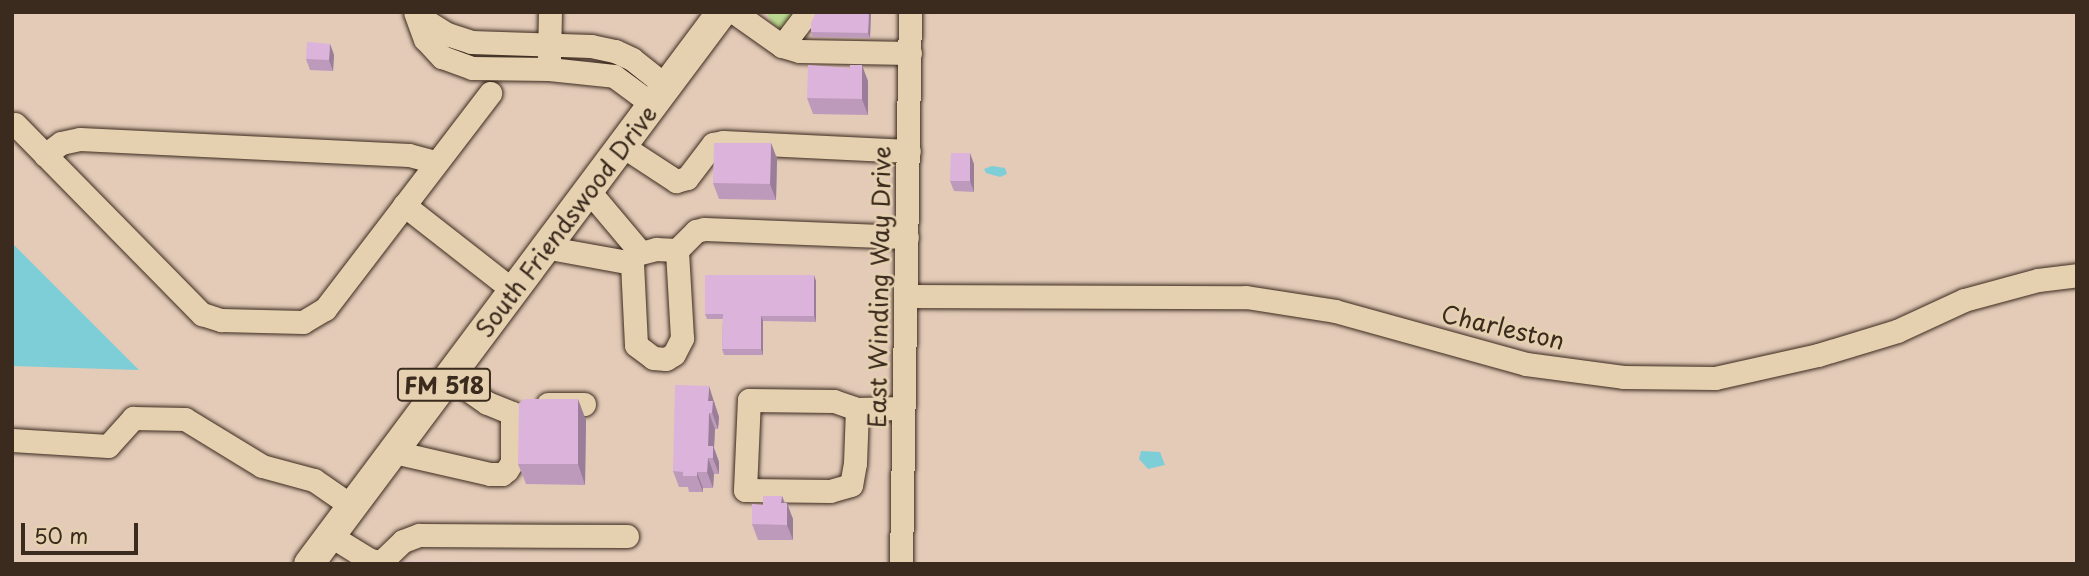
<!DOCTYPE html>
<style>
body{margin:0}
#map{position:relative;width:2089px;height:576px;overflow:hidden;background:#e3cbb8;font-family:"Playpen Sans",sans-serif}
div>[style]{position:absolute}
.built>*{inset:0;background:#e1c4c2}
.green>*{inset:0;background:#bbd890}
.water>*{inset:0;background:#7eced8}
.roads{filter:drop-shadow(0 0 2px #3b2a1e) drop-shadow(0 0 2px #3b2a1e)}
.minor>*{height:23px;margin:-11.5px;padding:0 11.5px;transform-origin:11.5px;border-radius:11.5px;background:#e5d1b0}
.major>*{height:30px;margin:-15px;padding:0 15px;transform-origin:15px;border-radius:15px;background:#e5d1b0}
.wall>*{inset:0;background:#bd9abb}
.shaded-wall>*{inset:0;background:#9a7d99}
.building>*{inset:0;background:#dcb3da}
span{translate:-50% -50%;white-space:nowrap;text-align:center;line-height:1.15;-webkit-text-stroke:5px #e5d1b0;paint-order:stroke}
.shield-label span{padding:2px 5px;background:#e5d1b0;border:2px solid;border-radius:5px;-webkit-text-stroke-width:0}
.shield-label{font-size:23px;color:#3b2a1e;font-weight:700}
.street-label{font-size:24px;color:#3b2a1e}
.frame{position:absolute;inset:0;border:14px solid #3b2a1e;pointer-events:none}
.scale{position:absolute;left:21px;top:523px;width:117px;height:32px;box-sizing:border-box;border:4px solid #3b2a1e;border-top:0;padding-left:9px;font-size:21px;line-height:24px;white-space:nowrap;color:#3b2a1e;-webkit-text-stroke:5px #e5d1b0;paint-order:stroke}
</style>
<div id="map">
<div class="built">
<i style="clip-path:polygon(353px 559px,517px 563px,517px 564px,349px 564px)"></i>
</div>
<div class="green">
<i style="clip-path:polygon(767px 12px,800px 12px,781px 30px,771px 22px)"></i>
</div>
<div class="water">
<i style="clip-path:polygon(992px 166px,1005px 168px,1007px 174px,1000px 177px,986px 173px,984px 169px)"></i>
<i style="clip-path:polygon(12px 243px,139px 370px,12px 366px)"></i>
<i style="clip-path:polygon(1141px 451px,1160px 452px,1165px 465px,1148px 469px,1139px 459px)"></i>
</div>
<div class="roads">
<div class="minor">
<i style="left:415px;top:12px;width:29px;rotate:70deg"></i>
<i style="left:425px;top:39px;width:25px;rotate:47deg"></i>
<i style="left:442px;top:57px;width:32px;rotate:20deg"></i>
<i style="left:472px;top:68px;width:77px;rotate:0.7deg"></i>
<i style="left:549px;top:69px;width:65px;rotate:6.1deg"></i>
<i style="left:614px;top:76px;width:47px;rotate:36.4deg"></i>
<i style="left:734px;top:12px;width:59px;rotate:35.3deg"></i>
<i style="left:782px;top:46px;width:18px;rotate:16deg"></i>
<i style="left:799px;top:51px;width:111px;rotate:1deg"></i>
<i style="left:418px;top:16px;width:34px;rotate:32deg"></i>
<i style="left:447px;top:34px;width:25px;rotate:18deg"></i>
<i style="left:471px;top:42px;width:120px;rotate:1.9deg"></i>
<i style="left:591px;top:46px;width:25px;rotate:12deg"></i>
<i style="left:615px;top:51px;width:19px;rotate:25deg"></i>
<i style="left:632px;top:59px;width:43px;rotate:38.5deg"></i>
<i style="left:782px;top:46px;width:43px;rotate:-52.6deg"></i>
<i style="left:549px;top:59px;width:47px;rotate:-88.8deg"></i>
<i style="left:15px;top:124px;width:267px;rotate:45.5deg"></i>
<i style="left:202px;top:314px;width:20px;rotate:18deg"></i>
<i style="left:221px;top:320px;width:82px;rotate:1.4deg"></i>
<i style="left:303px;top:322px;width:26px;rotate:-31deg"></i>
<i style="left:325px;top:309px;width:272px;rotate:-52.6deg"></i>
<i style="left:621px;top:145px;width:66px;rotate:33.2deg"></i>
<i style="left:676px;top:181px;width:11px;rotate:-15deg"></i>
<i style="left:687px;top:178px;width:43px;rotate:-52.6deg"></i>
<i style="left:713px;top:144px;width:10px;rotate:-11deg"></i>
<i style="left:723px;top:142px;width:186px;rotate:2.8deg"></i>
<i style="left:45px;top:155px;width:20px;rotate:-37deg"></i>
<i style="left:61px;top:143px;width:19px;rotate:-12deg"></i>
<i style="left:80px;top:139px;width:329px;rotate:2.8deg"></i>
<i style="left:409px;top:155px;width:28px;rotate:15deg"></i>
<i style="left:588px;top:190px;width:82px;rotate:49.9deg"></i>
<i style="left:641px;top:253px;width:16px;rotate:-15deg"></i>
<i style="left:656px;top:249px;width:21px;rotate:3deg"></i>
<i style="left:677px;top:250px;width:27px;rotate:-45deg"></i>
<i style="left:696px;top:231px;width:8px;rotate:-14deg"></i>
<i style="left:704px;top:229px;width:203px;rotate:2.3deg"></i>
<i style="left:404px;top:205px;width:140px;rotate:38deg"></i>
<i style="left:544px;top:247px;width:89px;rotate:10.3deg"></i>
<i style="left:632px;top:263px;width:82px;rotate:87.2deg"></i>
<i style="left:636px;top:345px;width:21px;rotate:37deg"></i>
<i style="left:653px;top:358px;width:13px;rotate:4deg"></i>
<i style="left:666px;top:359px;width:9px;rotate:-32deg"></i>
<i style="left:674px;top:354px;width:18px;rotate:-63deg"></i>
<i style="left:682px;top:338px;width:88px;rotate:-93.3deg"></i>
<i style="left:905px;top:296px;width:341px;rotate:0.2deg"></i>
<i style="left:1246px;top:297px;width:90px;rotate:8.9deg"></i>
<i style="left:1335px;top:311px;width:198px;rotate:15.5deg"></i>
<i style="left:1526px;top:364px;width:98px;rotate:7.6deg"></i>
<i style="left:1623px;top:377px;width:92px;rotate:0.6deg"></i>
<i style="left:1715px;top:378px;width:106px;rotate:-12.6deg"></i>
<i style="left:1818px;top:355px;width:83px;rotate:-16.9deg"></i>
<i style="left:1897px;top:331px;width:74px;rotate:-24.8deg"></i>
<i style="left:1964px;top:300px;width:77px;rotate:-15.1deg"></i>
<i style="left:2038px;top:280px;width:39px;rotate:-7deg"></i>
<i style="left:548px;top:404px;width:36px"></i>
<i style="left:857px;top:409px;width:54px;rotate:92.1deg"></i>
<i style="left:855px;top:463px;width:22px;rotate:100deg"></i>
<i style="left:851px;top:485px;width:22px;rotate:164deg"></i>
<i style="left:830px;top:491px;width:85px;rotate:-179.3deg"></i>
<i style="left:745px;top:490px;width:90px;rotate:-87.5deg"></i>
<i style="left:749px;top:400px;width:85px;rotate:0.7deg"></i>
<i style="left:834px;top:401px;width:24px;rotate:19deg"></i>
<i style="left:857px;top:409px;width:46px;rotate:-1.2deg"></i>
<i style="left:12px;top:440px;width:96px;rotate:3.6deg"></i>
<i style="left:108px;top:446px;width:38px;rotate:-48deg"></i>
<i style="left:133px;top:418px;width:52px;rotate:1.1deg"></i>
<i style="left:185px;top:419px;width:90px;rotate:31.4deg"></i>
<i style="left:262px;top:466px;width:54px;rotate:15.1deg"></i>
<i style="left:314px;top:480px;width:47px;rotate:34.7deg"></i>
<i style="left:394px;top:452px;width:98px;rotate:12.9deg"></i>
<i style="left:490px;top:474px;width:12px"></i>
<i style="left:502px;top:474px;width:6px;rotate:-39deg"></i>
<i style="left:507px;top:470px;width:9px;rotate:-58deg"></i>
<i style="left:512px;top:462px;width:49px;rotate:-90deg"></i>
<i style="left:512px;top:413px;width:27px;rotate:-158deg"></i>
<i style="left:487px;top:403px;width:45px;rotate:-144.9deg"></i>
<i style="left:331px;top:536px;width:46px;rotate:31.6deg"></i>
<i style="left:370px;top:560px;width:11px;rotate:10deg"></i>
<i style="left:381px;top:562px;width:30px;rotate:-44deg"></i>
<i style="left:403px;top:541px;width:17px;rotate:-21deg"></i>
<i style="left:419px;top:535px;width:208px;rotate:0.3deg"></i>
<i style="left:901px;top:564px;width:552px;rotate:-89.07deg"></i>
</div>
<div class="major">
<i style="left:309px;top:564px;width:689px;rotate:-53.2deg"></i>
</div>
</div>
<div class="wall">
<i style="clip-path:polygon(816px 12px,871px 12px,870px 38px,813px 37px,811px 32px)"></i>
<i style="clip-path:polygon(330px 44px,334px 55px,333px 71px,310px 70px,306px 59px)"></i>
<i style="clip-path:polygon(868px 81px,868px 115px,813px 114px,807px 98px)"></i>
<i style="clip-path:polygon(771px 143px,777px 159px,776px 200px,719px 199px,713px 183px)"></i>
<i style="clip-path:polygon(974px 164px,974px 192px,954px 191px,950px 181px)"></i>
<i style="clip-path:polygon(816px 281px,816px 322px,763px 321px,763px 355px,724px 355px,722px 349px,723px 319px,707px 319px,705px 314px)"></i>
<i style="clip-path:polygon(715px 402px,715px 406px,719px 417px,718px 429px,715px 429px,714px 448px,719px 462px,719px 474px,714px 474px,713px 488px,703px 488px,703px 492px,689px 492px,688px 487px,679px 487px,673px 471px)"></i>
<i style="clip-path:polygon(586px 420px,585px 485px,526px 484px,518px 464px)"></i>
<i style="clip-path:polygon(782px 496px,793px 519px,793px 540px,758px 540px,752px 524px,763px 505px)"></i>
</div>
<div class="shaded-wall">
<i style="clip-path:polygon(869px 12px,871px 12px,870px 38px,868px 33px)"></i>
<i style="clip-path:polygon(330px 44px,334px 55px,333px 71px,329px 60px)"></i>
<i style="clip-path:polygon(862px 65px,868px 81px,868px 115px,862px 99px)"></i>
<i style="clip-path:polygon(771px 143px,777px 159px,776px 200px,770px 184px)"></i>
<i style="clip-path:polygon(970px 153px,974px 164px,974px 192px,970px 181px)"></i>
<i style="clip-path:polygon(814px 275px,816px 281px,816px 322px,814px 316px)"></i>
<i style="clip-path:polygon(761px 316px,763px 321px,763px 355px,761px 349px)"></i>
<i style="clip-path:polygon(709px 386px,719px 417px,718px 429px,708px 401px)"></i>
<i style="clip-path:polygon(578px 399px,586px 420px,585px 485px,578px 464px)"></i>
<i style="clip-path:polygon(709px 413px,715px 429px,714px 448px,719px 462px,719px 474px,708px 446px)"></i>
<i style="clip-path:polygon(708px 458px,714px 474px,713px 488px,707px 472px)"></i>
<i style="clip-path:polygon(697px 472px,703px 488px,703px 492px,697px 476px)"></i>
<i style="clip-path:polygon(782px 496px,787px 512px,787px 503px,793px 519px,793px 540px,787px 525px,781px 503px)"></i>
</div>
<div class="building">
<i style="clip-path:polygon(816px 12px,869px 12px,868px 33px,811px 32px,811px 23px)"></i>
<i style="clip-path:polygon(307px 42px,330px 44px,329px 60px,306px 59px)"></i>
<i style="clip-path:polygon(808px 65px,850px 68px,850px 65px,862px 65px,862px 99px,807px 98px)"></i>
<i style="clip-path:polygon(714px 143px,771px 143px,770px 184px,713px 183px)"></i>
<i style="clip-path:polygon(951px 153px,970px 153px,970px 181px,950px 181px)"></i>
<i style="clip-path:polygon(705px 275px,814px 275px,814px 316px,761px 316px,761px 349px,722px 349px,723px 314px,705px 314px)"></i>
<i style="clip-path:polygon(675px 385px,709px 386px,708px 401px,713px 401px,712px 413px,709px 413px,708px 446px,713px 446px,713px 458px,708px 458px,707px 472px,697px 472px,697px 476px,683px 476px,683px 472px,673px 471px)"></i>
<i style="clip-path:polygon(525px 399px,578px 399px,578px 464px,518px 464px,519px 403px)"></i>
<i style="clip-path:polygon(763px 496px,782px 496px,781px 503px,787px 503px,787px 525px,752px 524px,752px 504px,763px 505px)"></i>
</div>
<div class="shield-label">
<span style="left:444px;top:385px">FM 518</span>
</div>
<div class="street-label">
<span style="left:566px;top:221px;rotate:-53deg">South Friendswood Drive</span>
<span style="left:879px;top:287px;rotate:-89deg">East Winding Way Drive</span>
<span style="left:1503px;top:327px;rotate:13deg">Charleston</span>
</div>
<div class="frame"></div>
<div class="scale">50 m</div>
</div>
